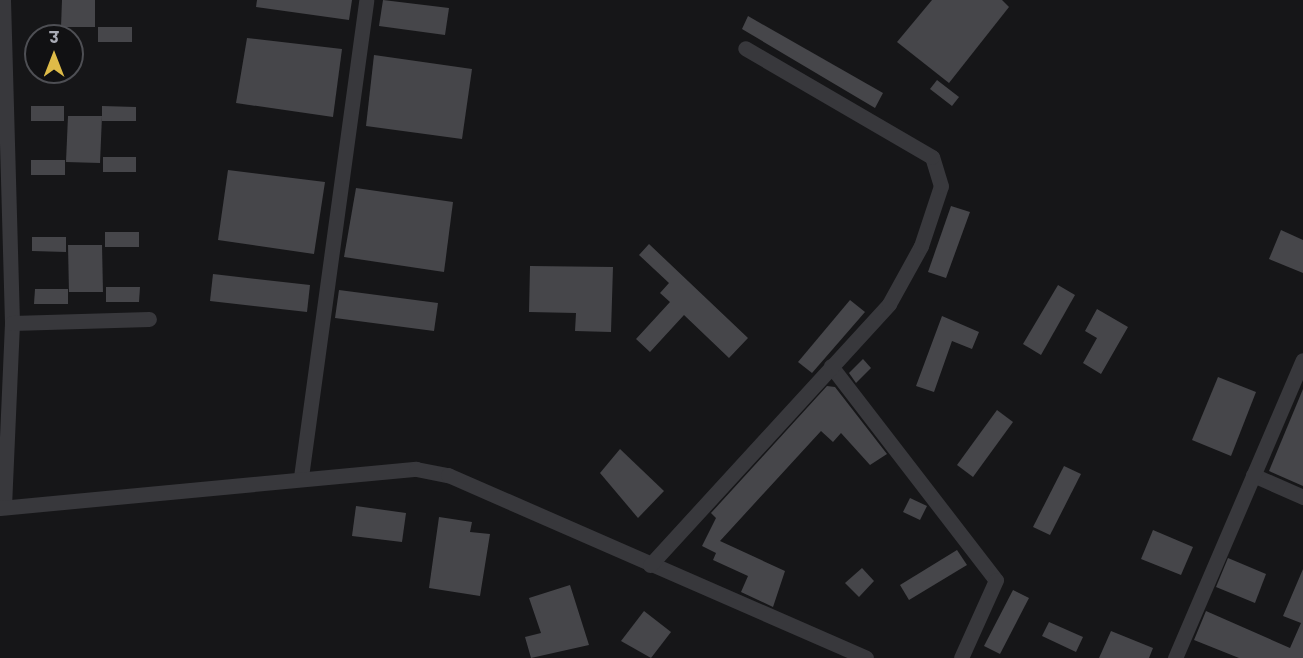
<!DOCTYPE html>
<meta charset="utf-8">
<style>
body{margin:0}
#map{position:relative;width:1303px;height:658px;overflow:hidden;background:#161618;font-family:Poppins,"Noto Sans Devanagari",sans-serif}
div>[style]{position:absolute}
.building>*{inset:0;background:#46464a}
.minor>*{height:15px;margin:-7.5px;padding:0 7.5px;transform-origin:7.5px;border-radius:7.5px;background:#38383c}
span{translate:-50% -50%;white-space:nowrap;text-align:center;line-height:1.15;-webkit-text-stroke:4.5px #111113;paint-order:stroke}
.north{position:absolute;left:24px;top:24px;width:60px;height:60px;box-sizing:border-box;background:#111113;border:2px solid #4e4f54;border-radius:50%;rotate:0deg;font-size:16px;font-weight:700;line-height:24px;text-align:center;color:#aaacb6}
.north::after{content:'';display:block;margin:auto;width:21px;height:27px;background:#debb48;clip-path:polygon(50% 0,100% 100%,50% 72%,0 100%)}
</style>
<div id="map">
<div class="building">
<i style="clip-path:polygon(62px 0,95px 0,95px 27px,61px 27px)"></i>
<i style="clip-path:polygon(257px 0,352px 0,349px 20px,256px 7px)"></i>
<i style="clip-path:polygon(383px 0,449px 8px,445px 35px,379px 26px)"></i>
<i style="clip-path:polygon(932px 0,1002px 0,1009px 7px,949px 83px,897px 42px)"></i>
<i style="clip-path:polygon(748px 16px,883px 93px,875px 108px,742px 29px)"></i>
<i style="clip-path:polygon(98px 27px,132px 27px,132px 42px,98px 42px)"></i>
<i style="clip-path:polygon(247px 38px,342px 49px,333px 117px,236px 103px)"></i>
<i style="clip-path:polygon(374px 55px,472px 69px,462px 139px,366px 126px)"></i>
<i style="clip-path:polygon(937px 80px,959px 97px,952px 106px,930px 89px)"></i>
<i style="clip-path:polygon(31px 106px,64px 106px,64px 121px,31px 121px)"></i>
<i style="clip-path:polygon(102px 106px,136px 107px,136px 121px,102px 121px)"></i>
<i style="clip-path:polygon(68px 116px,102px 116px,100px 163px,66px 162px)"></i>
<i style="clip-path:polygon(103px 157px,136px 157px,136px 172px,103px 172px)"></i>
<i style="clip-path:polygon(31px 160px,65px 160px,65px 175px,31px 175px)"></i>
<i style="clip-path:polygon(228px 170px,325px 182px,314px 254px,218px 240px)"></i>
<i style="clip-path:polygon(356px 188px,453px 202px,444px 272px,344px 257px)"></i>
<i style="clip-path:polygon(951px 206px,970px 212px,946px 278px,928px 272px)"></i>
<i style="clip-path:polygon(1281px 230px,1303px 240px,1303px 273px,1269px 259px)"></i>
<i style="clip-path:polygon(105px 232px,139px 232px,139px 247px,105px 247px)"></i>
<i style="clip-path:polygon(32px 237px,66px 237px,66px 252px,32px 251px)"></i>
<i style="clip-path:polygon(649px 244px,748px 338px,729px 358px,684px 315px,650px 352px,636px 339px,670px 302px,660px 293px,669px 283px,639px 255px)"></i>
<i style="clip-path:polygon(68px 245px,102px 245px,103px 292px,69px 292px)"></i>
<i style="clip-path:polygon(530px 266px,613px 267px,611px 332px,575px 331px,576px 313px,529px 312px)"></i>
<i style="clip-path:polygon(213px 274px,310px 285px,307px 312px,210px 301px)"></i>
<i style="clip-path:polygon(1058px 285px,1075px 295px,1041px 355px,1023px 344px)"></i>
<i style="clip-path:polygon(106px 287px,140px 287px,139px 302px,106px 302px)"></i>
<i style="clip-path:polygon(35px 289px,68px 289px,68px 304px,34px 304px)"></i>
<i style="clip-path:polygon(339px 290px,438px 303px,434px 331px,335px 318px)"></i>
<i style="clip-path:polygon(850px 300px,865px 312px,812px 373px,798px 362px)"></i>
<i style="clip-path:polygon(1097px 309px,1128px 327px,1101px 374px,1083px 363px,1097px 338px,1085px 331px)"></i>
<i style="clip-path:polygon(942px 316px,979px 332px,972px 349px,952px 341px,934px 392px,916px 386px)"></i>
<i style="clip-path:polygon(863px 359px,871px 368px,856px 383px,849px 373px)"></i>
<i style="clip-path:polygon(1218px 377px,1256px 392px,1231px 456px,1192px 440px)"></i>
<i style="clip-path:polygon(827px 386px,835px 387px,887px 454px,870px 465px,841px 433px,833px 442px,821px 431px,720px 541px,785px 571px,773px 607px,741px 592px,748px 576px,713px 560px,716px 553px,702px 546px,716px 518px,711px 513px)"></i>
<i style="clip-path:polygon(1303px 389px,1303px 486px,1269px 471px)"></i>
<i style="clip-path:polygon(997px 410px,1013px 422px,973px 477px,957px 465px)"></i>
<i style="clip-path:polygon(620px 449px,664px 491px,638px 518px,600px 473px)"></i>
<i style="clip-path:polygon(1064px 466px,1081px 474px,1050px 535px,1033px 527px)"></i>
<i style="clip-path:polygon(910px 498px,927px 506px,920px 520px,903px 512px)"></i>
<i style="clip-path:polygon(356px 506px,406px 513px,402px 542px,352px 536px)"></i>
<i style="clip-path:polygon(439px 517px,472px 522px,470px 532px,490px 534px,480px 596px,429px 588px)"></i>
<i style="clip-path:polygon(1153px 530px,1193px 547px,1181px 575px,1141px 559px)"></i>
<i style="clip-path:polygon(957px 550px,967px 565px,909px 600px,900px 585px)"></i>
<i style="clip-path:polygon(1228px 558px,1266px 574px,1255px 603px,1216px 587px)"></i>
<i style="clip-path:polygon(862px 568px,874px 581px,859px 597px,845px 583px)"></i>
<i style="clip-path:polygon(1303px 569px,1303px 658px,1239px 658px,1194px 640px,1206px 611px,1290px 648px,1301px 623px,1283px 616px)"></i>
<i style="clip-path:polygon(570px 585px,589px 645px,531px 658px,525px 637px,541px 633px,529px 598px)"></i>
<i style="clip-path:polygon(1013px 590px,1029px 598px,1000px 654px,984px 646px)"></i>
<i style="clip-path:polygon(644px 611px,671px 632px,651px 658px,621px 641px)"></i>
<i style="clip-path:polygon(1049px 622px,1083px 637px,1076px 652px,1042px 636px)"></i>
<i style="clip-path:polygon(1111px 631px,1153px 648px,1149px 658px,1099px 658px)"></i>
</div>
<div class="minor">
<i style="left:3px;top:0;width:323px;rotate:88.4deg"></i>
<i style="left:12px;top:323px;width:184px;rotate:92.5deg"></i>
<i style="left:12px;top:323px;width:137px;rotate:-1.7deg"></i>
<i style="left:831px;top:366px;width:270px;rotate:52.4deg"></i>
<i style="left:996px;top:580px;width:85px;rotate:114.2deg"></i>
<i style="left:1253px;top:475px;width:55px;rotate:23.7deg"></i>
<i style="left:301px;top:477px;width:481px;rotate:-82.2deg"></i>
<i style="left:0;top:508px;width:418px;rotate:-5.4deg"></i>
<i style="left:416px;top:469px;width:33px;rotate:11deg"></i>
<i style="left:448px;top:475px;width:456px;rotate:23.6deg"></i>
<i style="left:650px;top:565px;width:354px;rotate:-47.5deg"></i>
<i style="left:889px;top:304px;width:66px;rotate:-61.1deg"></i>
<i style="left:921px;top:246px;width:63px;rotate:-71.6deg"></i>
<i style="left:941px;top:186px;width:30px;rotate:-107deg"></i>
<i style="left:932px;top:157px;width:216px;rotate:-149.8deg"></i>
<i style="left:1175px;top:658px;width:324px;rotate:-66.8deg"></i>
</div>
<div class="north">उ</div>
</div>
